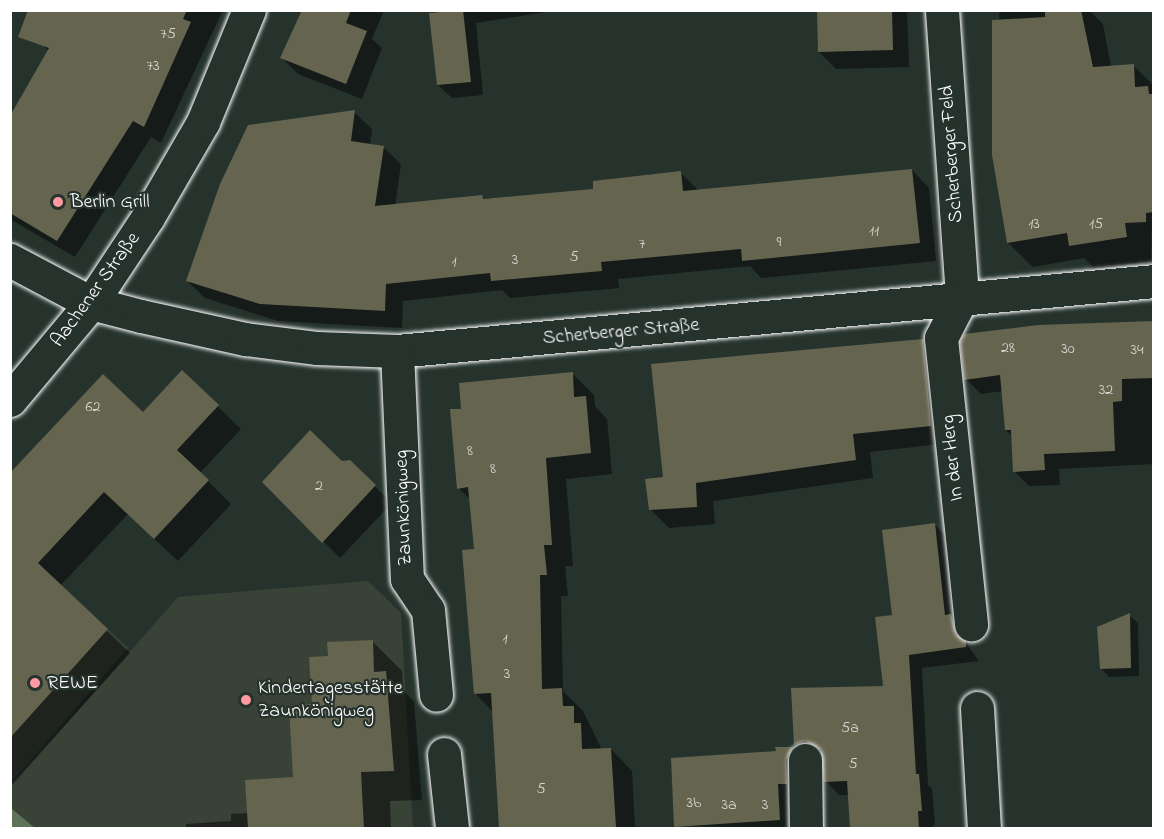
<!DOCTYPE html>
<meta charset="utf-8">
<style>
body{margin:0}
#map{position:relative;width:1164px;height:839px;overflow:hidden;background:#26332d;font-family:"Indie Flower",sans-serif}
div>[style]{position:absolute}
.built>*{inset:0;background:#394237}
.green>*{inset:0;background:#5e7357}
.shadow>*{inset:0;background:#0007}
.building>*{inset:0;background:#65644f}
.roads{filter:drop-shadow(0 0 2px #fff) drop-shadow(0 0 2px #fff)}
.minor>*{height:33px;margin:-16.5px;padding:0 16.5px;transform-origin:16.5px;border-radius:16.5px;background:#26332d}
.major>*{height:33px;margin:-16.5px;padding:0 16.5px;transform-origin:16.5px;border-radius:16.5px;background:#26332d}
.dots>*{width:16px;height:16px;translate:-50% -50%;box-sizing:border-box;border:3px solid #26332d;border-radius:50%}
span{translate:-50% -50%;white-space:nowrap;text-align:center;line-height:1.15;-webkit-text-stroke:4.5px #26332d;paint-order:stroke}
.number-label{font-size:16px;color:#d8d8d3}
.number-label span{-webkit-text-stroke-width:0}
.street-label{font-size:20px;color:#fff}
.poi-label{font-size:20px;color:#fff}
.left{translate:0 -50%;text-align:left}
.frame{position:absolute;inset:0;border:12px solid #fff;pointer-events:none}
</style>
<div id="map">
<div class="built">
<i style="clip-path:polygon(11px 537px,128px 648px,11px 783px)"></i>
<i style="clip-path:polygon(368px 581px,401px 613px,413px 828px,35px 828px,11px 808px,11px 787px,178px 597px)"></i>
</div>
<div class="green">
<i style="clip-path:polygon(10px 808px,11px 808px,35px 828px,11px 828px)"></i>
</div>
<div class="shadow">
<i style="clip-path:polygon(60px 10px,223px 10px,161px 143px,151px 137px,75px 257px,10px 219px,10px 119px,49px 51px,43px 45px)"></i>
<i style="clip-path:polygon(303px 10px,384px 10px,372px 39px,382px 48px,362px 99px,298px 74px,282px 58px)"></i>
<i style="clip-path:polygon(431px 10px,559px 10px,476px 23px,483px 95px,452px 98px,438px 85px)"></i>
<i style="clip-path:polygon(818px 10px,907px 10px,909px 67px,836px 69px,819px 52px)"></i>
<i style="clip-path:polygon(999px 10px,1089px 10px,1103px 24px,1111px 67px,1133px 65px,1154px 86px,1151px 261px,1095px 269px,1084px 258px,1033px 267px,1008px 243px)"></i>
<i style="clip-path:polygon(354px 112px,372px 129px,370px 145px,383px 147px,401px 164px,395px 206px,595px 190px,681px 173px,699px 191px,912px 170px,929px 188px,936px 261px,761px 278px,750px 266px,618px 279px,619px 288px,510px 298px,502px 290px,403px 301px,402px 328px,278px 321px,205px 298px,187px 281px)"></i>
<i style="clip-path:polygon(1154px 323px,1154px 464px,1059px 469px,1060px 485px,1029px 486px,1014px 471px,1012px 436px,1006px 430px,1003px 391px,981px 394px,966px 379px)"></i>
<i style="clip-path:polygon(922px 340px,940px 358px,949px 443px,870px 452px,873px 478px,713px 501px,715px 524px,669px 528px,651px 510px,665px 478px)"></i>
<i style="clip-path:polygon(182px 372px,241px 429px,200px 473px,231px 504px,178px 561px,128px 514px,60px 586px,130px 653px,10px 786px,10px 475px,143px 414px)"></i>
<i style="clip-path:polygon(573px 374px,594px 395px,595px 406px,607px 419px,612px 474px,566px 479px,573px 566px,565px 566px,568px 596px,561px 596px,563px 691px,583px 711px,602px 750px,611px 749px,632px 771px,635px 828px,500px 828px,493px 712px,475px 693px,476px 550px,471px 500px,458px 488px,462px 410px)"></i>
<i style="clip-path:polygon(350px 462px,392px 503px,340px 558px,264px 482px)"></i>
<i style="clip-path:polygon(934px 524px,948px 538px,968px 646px,979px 661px,922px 668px,928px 785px,932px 789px,935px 824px,931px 828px,851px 828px,849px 795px,839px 795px,826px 781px,823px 756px,809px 758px,796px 744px,885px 687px,894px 617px)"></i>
<i style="clip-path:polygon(1129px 615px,1138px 623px,1139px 676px,1109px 677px,1101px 668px)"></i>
<i style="clip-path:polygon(372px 641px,402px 671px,403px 690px,414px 702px,422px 800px,390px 801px,391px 828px,186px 828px,186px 824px,231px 821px,231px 814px,248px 813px,295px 779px,330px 657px)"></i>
<i style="clip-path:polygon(792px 748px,808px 764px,795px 828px,676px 826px,778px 753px)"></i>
</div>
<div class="building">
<i style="clip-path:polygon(28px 10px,187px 10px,183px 19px,191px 22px,144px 127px,133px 121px,57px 241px,10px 213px,10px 116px,49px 48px,18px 37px)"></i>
<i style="clip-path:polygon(302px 10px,351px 10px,346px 23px,367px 31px,346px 84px,280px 58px)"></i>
<i style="clip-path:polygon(463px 10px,471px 82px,437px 85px,429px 13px)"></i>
<i style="clip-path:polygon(817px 10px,892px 10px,893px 50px,818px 52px)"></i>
<i style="clip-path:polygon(1045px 10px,1081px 10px,1093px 67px,1134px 64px,1135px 87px,1148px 86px,1149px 94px,1154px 94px,1154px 212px,1146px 213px,1146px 222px,1125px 223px,1127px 237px,1069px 246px,1067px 233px,1007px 243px,992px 155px,992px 20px,1045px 17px)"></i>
<i style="clip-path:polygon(355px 110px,351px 141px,384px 146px,375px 206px,482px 195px,483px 199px,593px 189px,593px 181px,681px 171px,683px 191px,912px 169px,920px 243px,742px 261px,741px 249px,601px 262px,602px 271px,491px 281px,490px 273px,386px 284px,385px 311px,260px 304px,186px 281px,220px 184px,248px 125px)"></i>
<i style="clip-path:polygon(1154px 321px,1154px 378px,1122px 379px,1122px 401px,1113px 402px,1115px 451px,1044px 454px,1045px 470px,1013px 472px,1011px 430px,1005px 430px,1000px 375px,964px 380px,960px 342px,964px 334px,1038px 325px)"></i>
<i style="clip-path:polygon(923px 339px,931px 426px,853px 434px,856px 460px,696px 483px,697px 507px,649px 510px,645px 479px,663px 477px,651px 364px)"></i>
<i style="clip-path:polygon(182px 370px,219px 405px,177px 450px,209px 480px,154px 539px,104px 492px,38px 563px,108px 629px,10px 738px,10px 473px,103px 374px,143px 412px)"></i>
<i style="clip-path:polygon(573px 372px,574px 397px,586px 396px,591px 453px,546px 458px,552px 545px,544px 545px,547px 575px,540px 575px,542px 689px,562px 688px,563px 706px,574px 706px,574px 723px,581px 723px,582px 749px,611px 748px,616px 827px,499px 828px,491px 693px,474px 694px,462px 550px,474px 549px,468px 487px,457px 489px,450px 409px,461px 409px,459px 383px)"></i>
<i style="clip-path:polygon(310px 430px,342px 461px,350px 460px,376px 485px,322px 543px,262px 482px)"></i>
<i style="clip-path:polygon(935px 523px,945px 615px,951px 614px,956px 634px,966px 642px,966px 647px,909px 655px,916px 774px,919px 774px,922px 811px,918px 811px,919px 828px,850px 828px,847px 781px,824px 782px,821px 750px,805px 741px,794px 745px,791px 688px,883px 686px,875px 617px,892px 615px,882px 530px)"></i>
<i style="clip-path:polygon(1130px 613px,1131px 668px,1100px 669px,1097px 627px)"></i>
<i style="clip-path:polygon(373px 640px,374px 672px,386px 671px,394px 771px,361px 772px,364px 828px,248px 828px,245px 780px,293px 777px,289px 706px,312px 704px,309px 657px,328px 656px,327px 642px)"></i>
<i style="clip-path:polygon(775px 747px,793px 747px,786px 760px,787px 784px,778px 784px,780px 820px,674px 827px,671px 758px,776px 751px)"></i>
</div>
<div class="roads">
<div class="minor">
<i style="left:942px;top:10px;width:288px;rotate:86deg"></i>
<i style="left:962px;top:297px;width:46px;rotate:117.1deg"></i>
<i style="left:941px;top:338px;width:288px;rotate:84deg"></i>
<i style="left:10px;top:260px;width:92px;rotate:28deg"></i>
<i style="left:91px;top:303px;width:52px;rotate:14.6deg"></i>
<i style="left:141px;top:316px;width:107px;rotate:12.5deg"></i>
<i style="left:245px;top:339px;width:73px;rotate:7.1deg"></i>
<i style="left:317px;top:348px;width:80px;rotate:2.1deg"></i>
<i style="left:397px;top:351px;width:760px;rotate:-5.28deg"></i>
<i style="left:397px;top:351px;width:228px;rotate:87.5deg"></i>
<i style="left:407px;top:579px;width:37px;rotate:56deg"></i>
<i style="left:428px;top:610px;width:85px;rotate:84.6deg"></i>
<i style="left:977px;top:708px;width:120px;rotate:86.7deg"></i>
<i style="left:444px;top:754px;width:74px;rotate:83.8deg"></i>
<i style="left:805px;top:760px;width:68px;rotate:89.2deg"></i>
</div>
<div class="major">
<i style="left:10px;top:400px;width:126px;rotate:-50.1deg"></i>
<i style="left:91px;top:303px;width:103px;rotate:-56.5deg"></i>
<i style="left:148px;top:217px;width:110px;rotate:-59.9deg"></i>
<i style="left:203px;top:122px;width:121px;rotate:-67.7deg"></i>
</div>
</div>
<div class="dots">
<i style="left:58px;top:202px;background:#ff9aa2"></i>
<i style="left:35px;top:683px;background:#ff9aa2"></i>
<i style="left:246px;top:700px;background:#ff9aa2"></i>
</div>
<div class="number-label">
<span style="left:168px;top:34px">75</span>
<span style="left:153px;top:66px">73</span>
<span style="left:1034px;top:224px">13</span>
<span style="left:1096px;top:224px">15</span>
<span style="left:874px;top:231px">11</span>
<span style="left:779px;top:242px">9</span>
<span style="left:642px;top:244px">7</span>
<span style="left:574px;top:257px">5</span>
<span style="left:515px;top:260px">3</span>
<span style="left:454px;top:262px">1</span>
<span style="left:1008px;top:348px">28</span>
<span style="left:1068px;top:349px">30</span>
<span style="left:1137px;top:350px">34</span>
<span style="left:1106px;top:390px">32</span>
<span style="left:93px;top:407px">62</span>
<span style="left:470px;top:451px">8</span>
<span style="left:493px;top:469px">8</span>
<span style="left:319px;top:486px">2</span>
<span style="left:505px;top:639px">1</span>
<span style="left:507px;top:674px">3</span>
<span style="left:850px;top:728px">5a</span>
<span style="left:853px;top:764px">5</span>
<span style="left:541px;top:789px">5</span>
<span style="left:694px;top:803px">3b</span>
<span style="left:729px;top:805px">3a</span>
<span style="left:765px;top:805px">3</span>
</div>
<div class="street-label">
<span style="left:952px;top:154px;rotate:-94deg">Scherberger Feld</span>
<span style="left:96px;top:290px;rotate:-54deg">Aachener Straße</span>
<span style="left:621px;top:332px;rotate:-5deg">Scherberger Straße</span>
<span style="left:953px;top:458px;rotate:-96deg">In der Herg</span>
<span style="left:404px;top:508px;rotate:-92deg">Zaunkönigweg</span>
</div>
<div class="poi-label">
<span class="left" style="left:70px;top:202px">Berlin Grill</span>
<span class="left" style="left:47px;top:683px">REWE</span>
<span class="left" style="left:258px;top:700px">Kindertagesstätte<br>Zaunkönigweg</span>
</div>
<div class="frame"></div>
</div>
